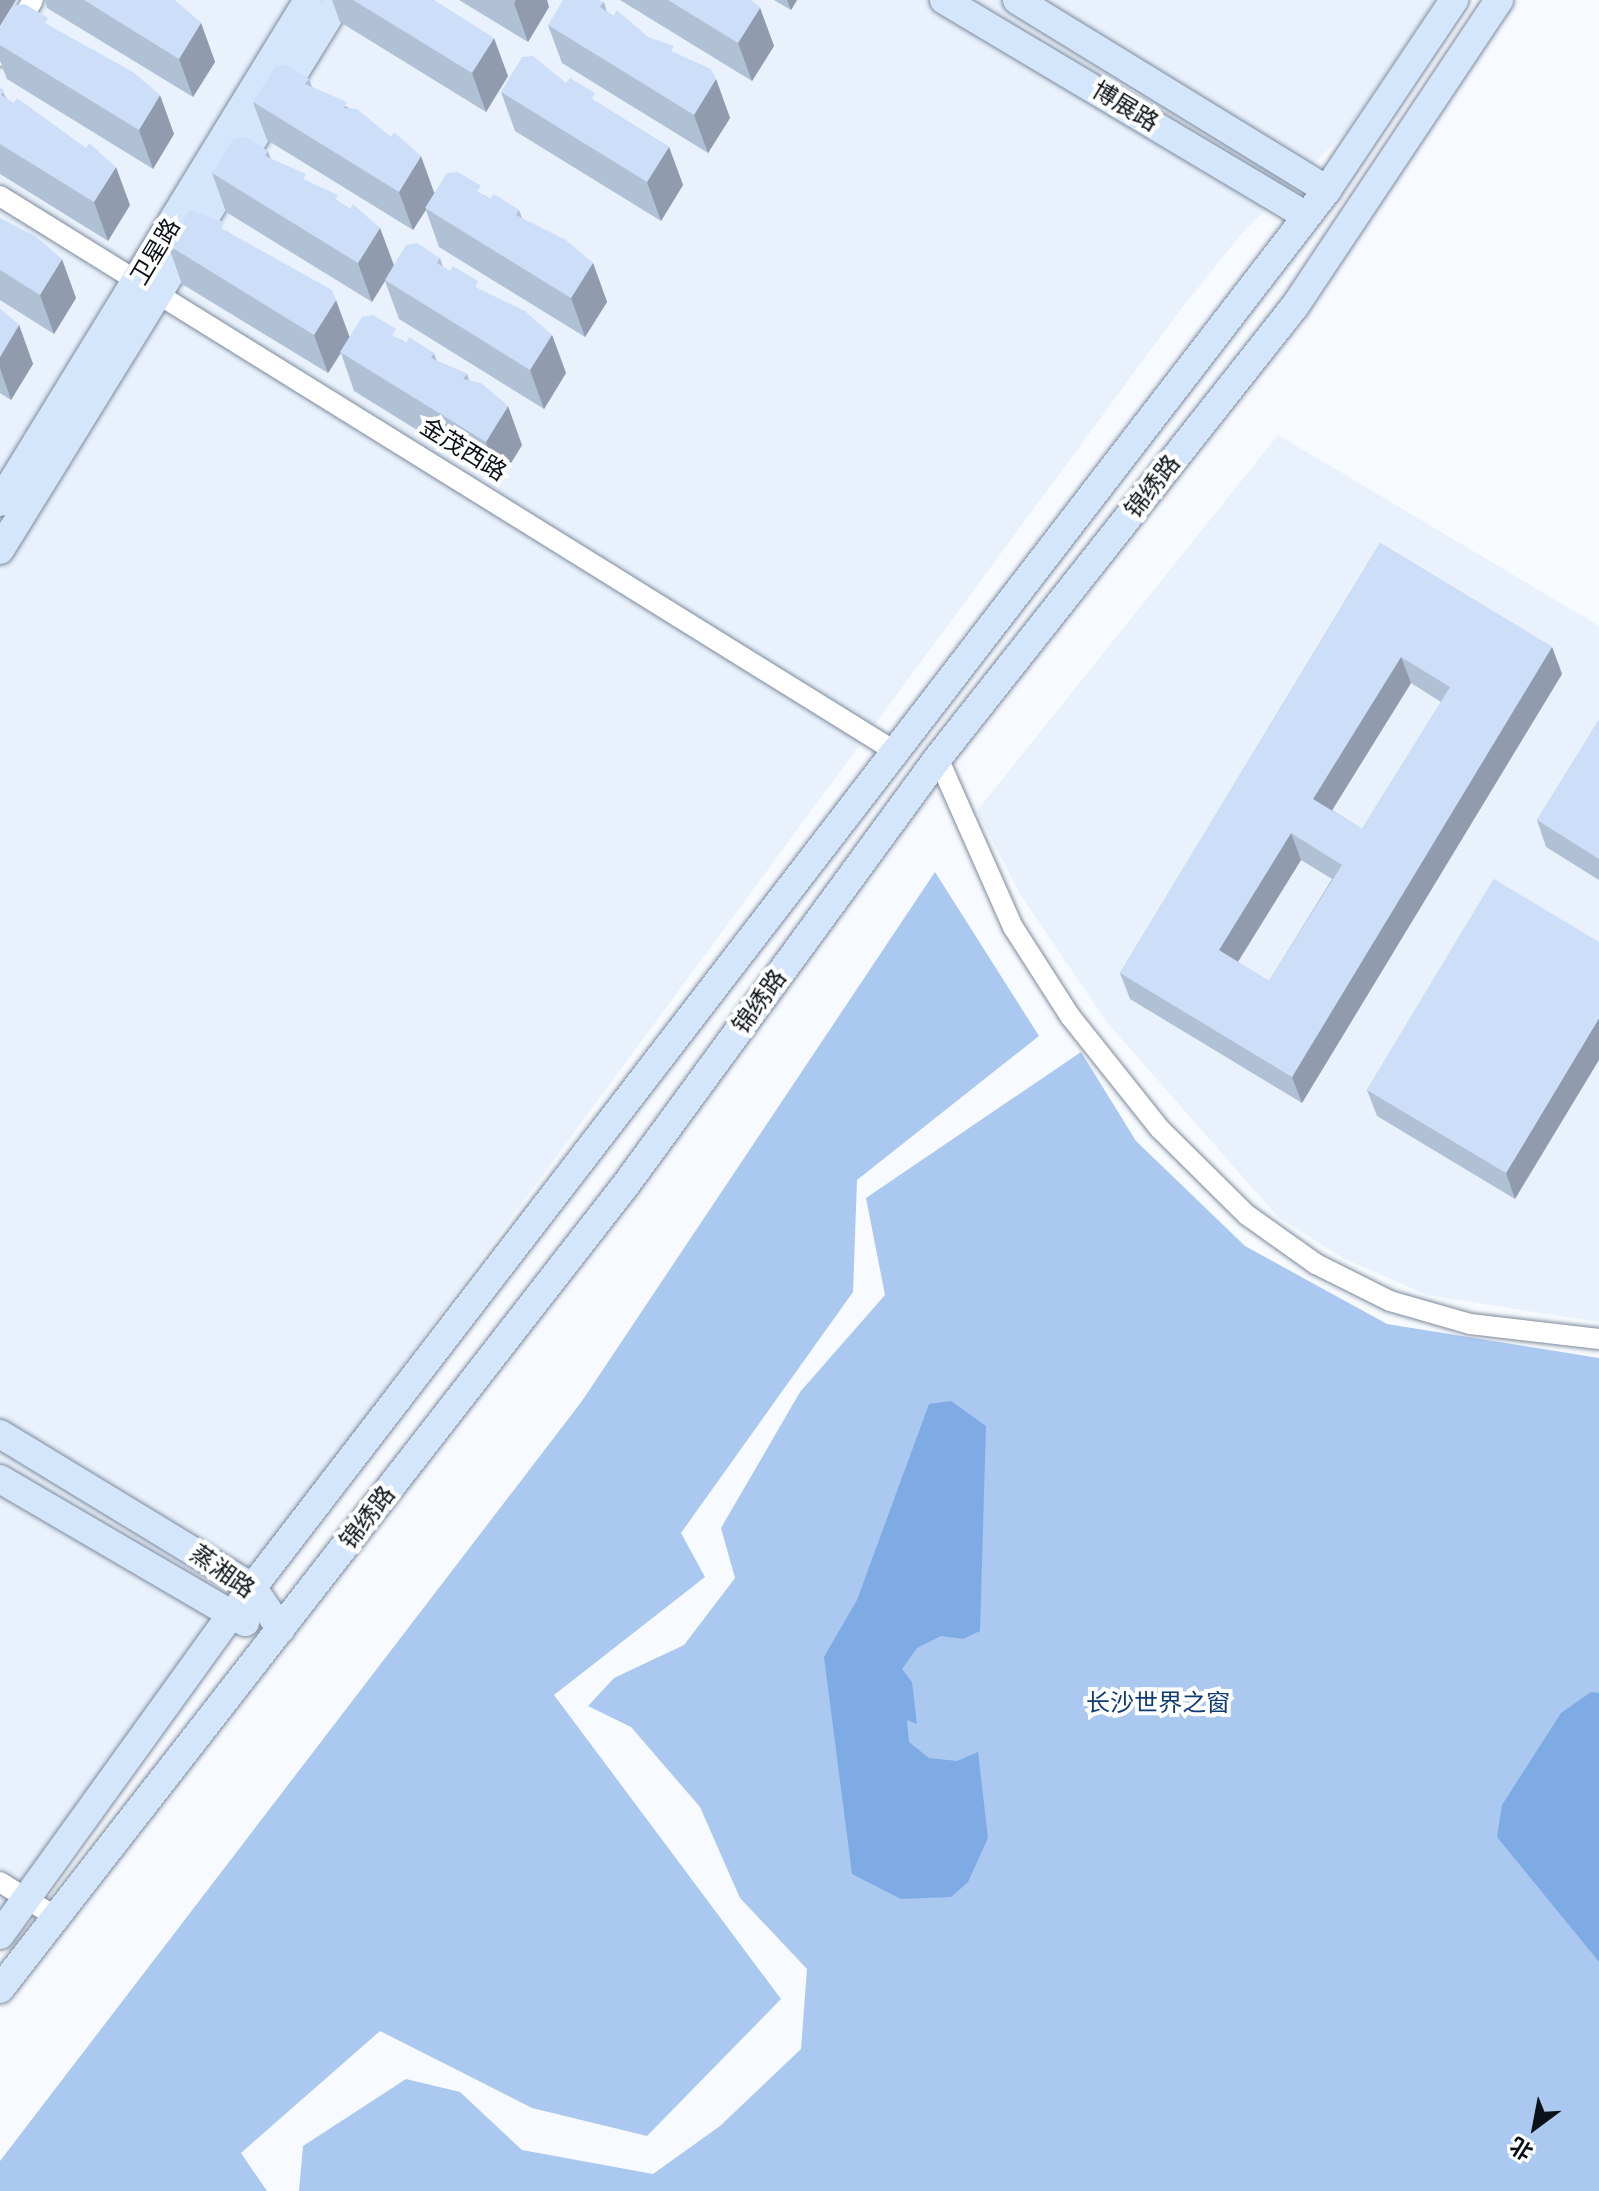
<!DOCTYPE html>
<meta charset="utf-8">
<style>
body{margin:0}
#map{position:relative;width:1599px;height:2191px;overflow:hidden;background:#f7fafe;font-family:"Sofia Sans Condensed","Noto Sans SC",sans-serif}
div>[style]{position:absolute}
.built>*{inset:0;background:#e9f1fc}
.green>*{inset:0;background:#abc9f0}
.water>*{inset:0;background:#7eabe4}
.roads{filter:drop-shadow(0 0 2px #7d8a9c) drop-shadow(0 0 2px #7d8a9c)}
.street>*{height:20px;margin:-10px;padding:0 10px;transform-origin:10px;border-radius:10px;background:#fff}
.secondary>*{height:28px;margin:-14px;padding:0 14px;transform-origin:14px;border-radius:14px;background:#d4e6fc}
.wall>*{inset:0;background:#b0c0d5}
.shaded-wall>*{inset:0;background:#909cae}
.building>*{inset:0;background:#cddff8}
span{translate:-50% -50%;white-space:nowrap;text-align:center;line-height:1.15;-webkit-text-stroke:8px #fff;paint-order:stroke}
.street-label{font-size:24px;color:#0c1117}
.park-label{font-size:24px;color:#0f3c70}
.north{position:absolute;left:1495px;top:2087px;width:80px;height:80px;-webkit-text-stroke:6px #fff;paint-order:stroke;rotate:212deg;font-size:22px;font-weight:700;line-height:32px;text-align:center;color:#0c1117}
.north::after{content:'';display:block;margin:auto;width:28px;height:36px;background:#0c1117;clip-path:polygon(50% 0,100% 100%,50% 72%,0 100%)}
</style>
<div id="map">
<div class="built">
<i style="clip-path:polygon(0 0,1435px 0,1348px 130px,1242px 233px,1180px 310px,0 1912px)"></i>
<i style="clip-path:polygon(1278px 435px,1599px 626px,1599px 1322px,1427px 1295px,1343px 1258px,1278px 1217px,1106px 1021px,1020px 894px,977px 811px)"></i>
</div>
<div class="green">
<i style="clip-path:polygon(935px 872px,1039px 1036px,857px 1180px,853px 1292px,681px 1533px,705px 1577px,554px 1695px,781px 1999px,647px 2136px,532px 2108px,380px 2031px,241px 2153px,267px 2191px,0 2191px,0 2161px,582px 1401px)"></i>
<i style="clip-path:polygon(1081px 1052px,1136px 1141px,1245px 1246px,1387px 1324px,1599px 1358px,1599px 2191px,299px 2191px,303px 2146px,406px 2079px,460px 2092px,522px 2150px,653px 2174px,720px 2126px,801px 2049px,807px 1969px,740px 1898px,700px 1807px,631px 1727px,588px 1706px,614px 1678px,684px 1645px,735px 1578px,721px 1528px,800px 1392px,885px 1295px,866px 1198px)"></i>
</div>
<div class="water">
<i style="clip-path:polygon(951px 1401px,986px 1426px,980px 1631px,963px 1639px,941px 1636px,917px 1648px,902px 1669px,912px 1682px,917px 1724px,907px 1720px,909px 1742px,929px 1758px,957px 1761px,978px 1752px,988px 1838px,968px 1882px,951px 1897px,901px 1899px,852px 1874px,824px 1657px,857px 1600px,929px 1404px)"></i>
<i style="clip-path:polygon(1591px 1692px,1599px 1693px,1599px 1962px,1497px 1837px,1502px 1805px,1561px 1713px)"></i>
</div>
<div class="roads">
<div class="street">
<i style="left:0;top:56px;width:65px;rotate:-59.5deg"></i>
<i style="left:0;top:196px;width:1054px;rotate:31.82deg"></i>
<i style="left:938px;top:758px;width:185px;rotate:66.1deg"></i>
<i style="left:1013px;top:927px;width:106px;rotate:57.4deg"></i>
<i style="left:1070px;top:1016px;width:144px;rotate:51.5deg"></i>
<i style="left:1160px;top:1129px;width:122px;rotate:44.7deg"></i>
<i style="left:1247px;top:1215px;width:85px;rotate:35.4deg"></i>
<i style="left:1316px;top:1264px;width:83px;rotate:26.6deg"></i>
<i style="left:1390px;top:1301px;width:83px;rotate:16deg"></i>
<i style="left:1470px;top:1324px;width:130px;rotate:6.6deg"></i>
<i style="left:0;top:1882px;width:60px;rotate:32.1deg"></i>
</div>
<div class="secondary">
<i style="left:944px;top:0;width:420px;rotate:30.8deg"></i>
<i style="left:1017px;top:0;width:364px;rotate:31.5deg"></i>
<i style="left:0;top:502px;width:589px;rotate:-58.47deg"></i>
<i style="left:0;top:550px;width:646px;rotate:-58.35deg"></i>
<i style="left:0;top:1434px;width:296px;rotate:31.3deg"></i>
<i style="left:253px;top:1588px;width:50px;rotate:56.3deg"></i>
<i style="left:0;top:1479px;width:284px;rotate:30.3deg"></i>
<i style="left:0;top:1935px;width:391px;rotate:-54.2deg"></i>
<i style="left:229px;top:1618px;width:1801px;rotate:-52.44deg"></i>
<i style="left:1327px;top:190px;width:229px;rotate:-56.2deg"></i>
<i style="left:0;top:1989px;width:1018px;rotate:-52.11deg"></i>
<i style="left:625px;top:1186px;width:530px;rotate:-53.82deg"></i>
<i style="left:938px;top:758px;width:576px;rotate:-51.7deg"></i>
<i style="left:1295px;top:306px;width:368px;rotate:-56.3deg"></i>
</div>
</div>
<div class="wall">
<i style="clip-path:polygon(45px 0,174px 0,201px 23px,215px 62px,193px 97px,47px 8px)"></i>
<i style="clip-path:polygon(332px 0,434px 0,508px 76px,486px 112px,340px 22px)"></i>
<i style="clip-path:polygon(459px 0,547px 0,549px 7px,528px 42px)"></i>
<i style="clip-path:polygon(620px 0,751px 0,760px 8px,774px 46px,752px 81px)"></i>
<i style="clip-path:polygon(774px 0,797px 0,791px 10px)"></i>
<i style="clip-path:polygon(604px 2px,607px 12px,716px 79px,730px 118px,708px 153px,562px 63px,548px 25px)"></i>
<i style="clip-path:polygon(52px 27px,174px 134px,153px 169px,7px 79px,0 61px,0 29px)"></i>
<i style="clip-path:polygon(309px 79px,312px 87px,349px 108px,391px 137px,435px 193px,484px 195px,490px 199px,519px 210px,522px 218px,593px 263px,607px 302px,585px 337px,439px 247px,426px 210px,413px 230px,267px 140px,253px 102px)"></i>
<i style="clip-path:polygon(566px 83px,669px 147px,683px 185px,661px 221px,515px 131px,501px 92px)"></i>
<i style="clip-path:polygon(0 87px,7px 99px,130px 205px,108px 241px,0 174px)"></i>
<i style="clip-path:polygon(268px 151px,271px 159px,380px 228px,394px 265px,440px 258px,443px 267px,552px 335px,566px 373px,544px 409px,399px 319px,385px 281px,372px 302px,226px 212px,212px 173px)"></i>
<i style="clip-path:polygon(0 218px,76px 298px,54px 334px,0 300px)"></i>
<i style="clip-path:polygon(227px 231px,350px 337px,400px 339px,406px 343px,434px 353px,437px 361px,467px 374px,469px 380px,522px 445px,500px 481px,354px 391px,341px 353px,328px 373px,182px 284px,168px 245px)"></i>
<i style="clip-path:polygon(0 309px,19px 325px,33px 364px,11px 400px,0 393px)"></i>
<i style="clip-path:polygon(evenodd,1380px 543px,1552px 647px,1562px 674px,1302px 1103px,1130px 999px,1120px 973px,1380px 543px,1411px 683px,1441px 702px,1362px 829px,1332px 810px,1411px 683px,1380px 543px,1301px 860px,1332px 879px,1269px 981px,1238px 962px,1301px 860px)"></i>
<i style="clip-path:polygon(1599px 720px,1599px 880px,1546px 847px,1537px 820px)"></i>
<i style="clip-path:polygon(1494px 879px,1515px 1199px,1377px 1116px,1367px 1090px)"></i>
</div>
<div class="shaded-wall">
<i style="clip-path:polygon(0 0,16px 0,0 26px)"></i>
<i style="clip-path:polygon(516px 0,547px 0,549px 7px,528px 42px,514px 3px)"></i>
<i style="clip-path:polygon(787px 0,797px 0,791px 10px)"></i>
<i style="clip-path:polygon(760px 8px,774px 46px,752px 81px,738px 43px)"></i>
<i style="clip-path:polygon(201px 23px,215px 62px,193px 97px,179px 59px)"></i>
<i style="clip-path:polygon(494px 38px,508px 76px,486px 112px,472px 73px)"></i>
<i style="clip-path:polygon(716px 79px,730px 118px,708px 153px,694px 115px)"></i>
<i style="clip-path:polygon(160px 95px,174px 134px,153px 169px,139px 130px)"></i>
<i style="clip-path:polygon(669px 147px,683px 185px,661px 221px,647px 182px)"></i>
<i style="clip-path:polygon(421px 156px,435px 195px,413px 230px,399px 192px)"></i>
<i style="clip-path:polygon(116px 167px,130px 205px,108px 241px,94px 202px)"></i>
<i style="clip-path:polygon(380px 228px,394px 266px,372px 302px,358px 263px)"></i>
<i style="clip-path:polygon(62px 259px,76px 298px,54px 334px,40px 295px)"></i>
<i style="clip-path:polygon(593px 263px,607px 302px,585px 337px,571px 298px)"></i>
<i style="clip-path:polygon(336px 300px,350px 338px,328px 373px,314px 335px)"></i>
<i style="clip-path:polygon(19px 325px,33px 364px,11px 400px,0 368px,0 357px)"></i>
<i style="clip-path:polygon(552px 335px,566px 373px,544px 409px,530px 370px)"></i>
<i style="clip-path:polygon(508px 406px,522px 445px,500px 481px,486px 442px)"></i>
<i style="clip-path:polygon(1552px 647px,1562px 674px,1302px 1103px,1292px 1077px)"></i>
<i style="clip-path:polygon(1401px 657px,1411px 683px,1323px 825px,1313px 799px)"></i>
<i style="clip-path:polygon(1291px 833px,1301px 860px,1229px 976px,1219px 950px)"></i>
<i style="clip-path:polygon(1599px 1018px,1599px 1060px,1515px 1199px,1506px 1173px)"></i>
</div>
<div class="building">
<i style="clip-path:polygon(84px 0,174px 0,201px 23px,179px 59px)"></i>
<i style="clip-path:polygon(353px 0,434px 0,494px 38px,472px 73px)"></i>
<i style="clip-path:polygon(563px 0,598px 0,604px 2px,600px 7px,613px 16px,617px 10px,648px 37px,674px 46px,671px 51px,711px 69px,716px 79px,694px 115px,548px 25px)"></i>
<i style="clip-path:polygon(668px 0,751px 0,760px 8px,738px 43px)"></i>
<i style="clip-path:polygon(25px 4px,48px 18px,45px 23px,133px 72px,160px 95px,139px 130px,0 45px,0 29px,14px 5px)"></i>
<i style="clip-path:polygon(533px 56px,566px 83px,570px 78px,595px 93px,592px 99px,669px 147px,647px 182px,501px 92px,522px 57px)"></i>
<i style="clip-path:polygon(286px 65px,309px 79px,305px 84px,347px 102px,344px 108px,357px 109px,391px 137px,394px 132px,421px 156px,399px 192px,253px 102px,275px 67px)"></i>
<i style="clip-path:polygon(0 87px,4px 90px,1px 95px,14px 103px,17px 98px,86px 148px,89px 143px,116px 167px,94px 202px,0 144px)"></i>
<i style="clip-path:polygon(245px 137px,268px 151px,265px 156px,306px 174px,303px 179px,338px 195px,335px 200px,350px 209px,353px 204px,380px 228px,358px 263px,212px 173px,234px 138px)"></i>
<i style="clip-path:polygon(458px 172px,481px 186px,477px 191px,490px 199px,494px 194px,519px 210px,516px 215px,566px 240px,593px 263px,571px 298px,425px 208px,447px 173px)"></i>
<i style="clip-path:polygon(190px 210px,224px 222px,221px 228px,332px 290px,336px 300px,314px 335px,168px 245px)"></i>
<i style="clip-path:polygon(0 218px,35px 236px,62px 259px,40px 295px,0 270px)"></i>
<i style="clip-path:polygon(417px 243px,440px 258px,437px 263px,450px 271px,453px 266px,478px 281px,475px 287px,525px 311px,552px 335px,530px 370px,385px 280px,406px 245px)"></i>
<i style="clip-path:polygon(0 309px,19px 325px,0 357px)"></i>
<i style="clip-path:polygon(373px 315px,396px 329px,392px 335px,406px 343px,409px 337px,434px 353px,431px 358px,467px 374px,463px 379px,481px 383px,508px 406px,486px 442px,340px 352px,362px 317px)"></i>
<i style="clip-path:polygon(evenodd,1380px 543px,1552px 647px,1292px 1077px,1120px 973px,1380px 543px,1401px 657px,1450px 687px,1362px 829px,1313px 799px,1401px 657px,1380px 543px,1291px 833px,1342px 865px,1269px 981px,1219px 950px,1291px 833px)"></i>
<i style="clip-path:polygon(1599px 720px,1599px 859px,1537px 820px)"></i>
<i style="clip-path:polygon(1494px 879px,1599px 942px,1599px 1018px,1506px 1173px,1367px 1090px)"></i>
</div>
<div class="street-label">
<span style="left:1125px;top:107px;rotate:31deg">博展路</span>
<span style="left:156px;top:252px;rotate:-59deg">卫星路</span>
<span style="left:463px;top:450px;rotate:32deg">金茂西路</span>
<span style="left:1153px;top:487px;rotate:-52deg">锦绣路</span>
<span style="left:760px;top:1002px;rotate:-54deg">锦绣路</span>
<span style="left:368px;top:1518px;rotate:-52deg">锦绣路</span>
<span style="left:222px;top:1572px;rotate:35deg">蒸湘路</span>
</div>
<div class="park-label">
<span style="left:1158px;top:1704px">长沙世界之窗</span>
</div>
<div class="north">北</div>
</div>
